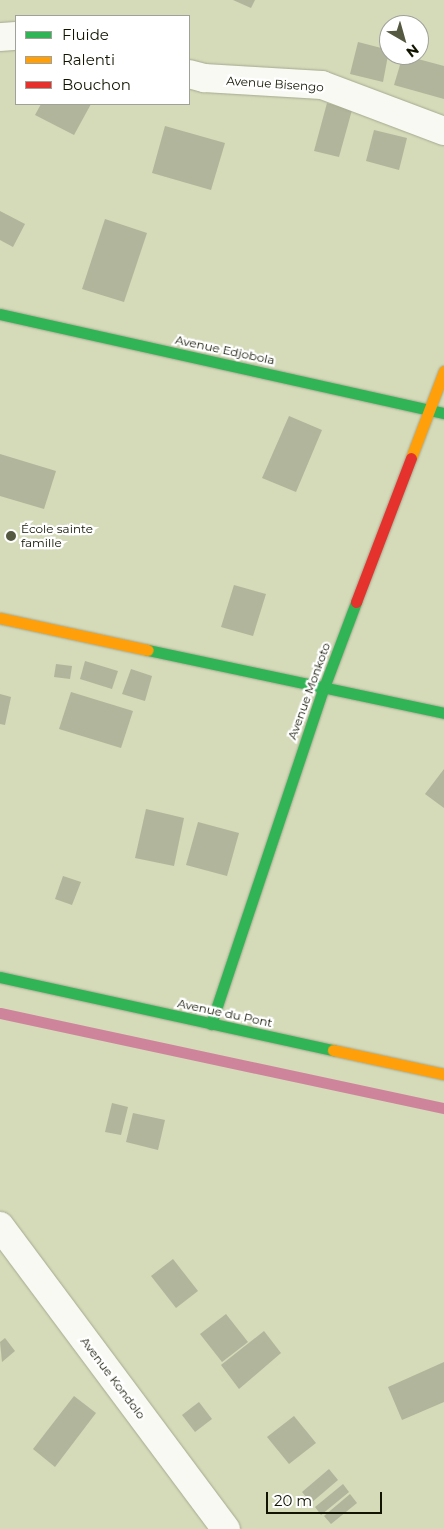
<!DOCTYPE html>
<meta charset="utf-8">
<style>
body{margin:0}
#map{position:relative;width:444px;height:1529px;overflow:hidden;background:#d5dab9;font-family:Montserrat,sans-serif}
div>[style]{position:absolute}
.stream>*{height:11px;margin:-5.5px;padding:0 5.5px;transform-origin:5.5px;border-radius:5.5px;background:#ce859b}
.building>*{inset:0;background:#b1b59b}
.roads{filter:drop-shadow(0 0 1px #a6aa8f) drop-shadow(0 0 1px #a6aa8f)}
.street>*{height:28px;margin:-14px;padding:0 14px;transform-origin:14px;border-radius:14px;background:#f9f9f4}
.fast>*{height:11px;margin:-5.5px;padding:0 5.5px;transform-origin:5.5px;border-radius:5.5px;background:#30b455}
.slow>*{height:11px;margin:-5.5px;padding:0 5.5px;transform-origin:5.5px;border-radius:5.5px;background:#ff9f0a}
.jam>*{height:11px;margin:-5.5px;padding:0 5.5px;transform-origin:5.5px;border-radius:5.5px;background:#e5322d}
.dots>*{width:14px;height:14px;translate:-50% -50%;box-sizing:border-box;border:2px solid #fff;border-radius:50%}
span{translate:-50% -50%;white-space:nowrap;text-align:center;line-height:1.15;-webkit-text-stroke:4.5px #fff;paint-order:stroke}
.street-label{font-size:12px;color:#121400}
.poi-label{font-size:12px;color:#121400}
.left{translate:0 -50%;text-align:left}
.legend{position:absolute;left:15px;top:15px;width:175px;height:90px;box-sizing:border-box;background:#fff;border:1px solid #a0a199;margin:0;padding:6px 9px;list-style:none;font-size:15px;color:#121400}
.legend li{display:flex;align-items:center;gap:10px;height:25px}
.legend b{width:25px;border:1px solid #a0a199}
.north{position:absolute;left:379px;top:15px;width:50px;height:50px;box-sizing:border-box;background:#fff;border:1px solid #a0a199;border-radius:50%;rotate:142deg;font-size:14px;font-weight:700;line-height:20px;text-align:center;color:#121400}
.north::after{content:'';display:block;margin:auto;width:18px;height:22px;background:#565941;clip-path:polygon(50% 0,100% 100%,50% 72%,0 100%)}
.scale{position:absolute;left:266px;top:1492px;width:116px;height:22px;box-sizing:border-box;border:2px solid #121400;border-top:0;padding-left:6px;font-size:15px;line-height:18px;white-space:nowrap;color:#121400;-webkit-text-stroke:4px #fff;paint-order:stroke}
</style>
<div id="map">
<div class="stream">
<i style="left:0;top:1013px;width:454px;rotate:12.1deg"></i>
</div>
<div class="building">
<i style="clip-path:polygon(233px 0,255px 0,251px 8px)"></i>
<i style="clip-path:polygon(358px 42px,389px 50px,383px 82px,350px 74px)"></i>
<i style="clip-path:polygon(403px 55px,444px 66px,444px 99px,394px 85px)"></i>
<i style="clip-path:polygon(327px 103px,352px 110px,339px 157px,314px 151px)"></i>
<i style="clip-path:polygon(41px 104px,91px 104px,74px 135px,35px 115px)"></i>
<i style="clip-path:polygon(165px 126px,225px 143px,211px 190px,152px 173px)"></i>
<i style="clip-path:polygon(374px 130px,407px 138px,399px 170px,366px 161px)"></i>
<i style="clip-path:polygon(0 211px,25px 224px,13px 247px,0 240px)"></i>
<i style="clip-path:polygon(105px 219px,147px 233px,124px 302px,82px 289px)"></i>
<i style="clip-path:polygon(289px 416px,322px 430px,296px 492px,262px 478px)"></i>
<i style="clip-path:polygon(0 454px,56px 471px,44px 509px,0 496px)"></i>
<i style="clip-path:polygon(234px 585px,266px 594px,253px 636px,221px 627px)"></i>
<i style="clip-path:polygon(85px 661px,118px 671px,112px 689px,80px 679px)"></i>
<i style="clip-path:polygon(56px 664px,72px 666px,70px 679px,54px 677px)"></i>
<i style="clip-path:polygon(131px 669px,152px 676px,145px 701px,122px 694px)"></i>
<i style="clip-path:polygon(71px 692px,133px 711px,121px 748px,59px 729px)"></i>
<i style="clip-path:polygon(0 694px,11px 697px,5px 725px,0 724px)"></i>
<i style="clip-path:polygon(444px 769px,444px 808px,425px 794px)"></i>
<i style="clip-path:polygon(146px 809px,184px 818px,174px 866px,135px 858px)"></i>
<i style="clip-path:polygon(198px 822px,239px 833px,227px 876px,186px 865px)"></i>
<i style="clip-path:polygon(63px 876px,81px 882px,72px 905px,55px 899px)"></i>
<i style="clip-path:polygon(112px 1103px,128px 1107px,121px 1135px,105px 1132px)"></i>
<i style="clip-path:polygon(133px 1113px,165px 1120px,158px 1150px,126px 1142px)"></i>
<i style="clip-path:polygon(173px 1259px,198px 1291px,176px 1308px,151px 1276px)"></i>
<i style="clip-path:polygon(226px 1314px,248px 1342px,222px 1362px,200px 1334px)"></i>
<i style="clip-path:polygon(264px 1331px,281px 1353px,239px 1389px,221px 1365px)"></i>
<i style="clip-path:polygon(5px 1338px,15px 1351px,2px 1362px,0 1342px)"></i>
<i style="clip-path:polygon(444px 1362px,444px 1402px,402px 1420px,388px 1387px)"></i>
<i style="clip-path:polygon(74px 1396px,96px 1413px,55px 1467px,33px 1449px)"></i>
<i style="clip-path:polygon(199px 1402px,212px 1419px,195px 1432px,182px 1415px)"></i>
<i style="clip-path:polygon(294px 1416px,316px 1443px,289px 1464px,267px 1437px)"></i>
<i style="clip-path:polygon(329px 1469px,338px 1480px,311px 1503px,302px 1492px)"></i>
<i style="clip-path:polygon(343px 1484px,349px 1492px,321px 1515px,315px 1507px)"></i>
<i style="clip-path:polygon(350px 1494px,357px 1503px,331px 1524px,324px 1516px)"></i>
</div>
<div class="roads">
<div class="street">
<i style="left:0;top:37px;width:16px;rotate:-4deg"></i>
<i style="left:189px;top:74px;width:16px;rotate:15deg"></i>
<i style="left:204px;top:78px;width:118px;rotate:3.4deg"></i>
<i style="left:322px;top:85px;width:130px;rotate:20.7deg"></i>
<i style="left:0;top:1226px;width:378px;rotate:53.3deg"></i>
</div>
<div class="fast">
<i style="left:0;top:314px;width:455px;rotate:12.6deg"></i>
<i style="left:148px;top:650px;width:303px;rotate:12deg"></i>
<i style="left:0;top:977px;width:341px;rotate:12.4deg"></i>
<i style="left:211px;top:1024px;width:352px;rotate:-71.5deg"></i>
<i style="left:323px;top:690px;width:94px;rotate:-69.4deg"></i>
</div>
<div class="slow">
<i style="left:411px;top:458px;width:93px;rotate:-69.2deg"></i>
<i style="left:0;top:618px;width:151px;rotate:12.2deg"></i>
<i style="left:333px;top:1050px;width:114px;rotate:12.2deg"></i>
</div>
<div class="jam">
<i style="left:356px;top:602px;width:154px;rotate:-69.1deg"></i>
</div>
</div>
<div class="dots">
<i style="left:11px;top:536px;background:#565941"></i>
</div>
<div class="street-label">
<span style="left:275px;top:84px;rotate:4deg">Avenue Bisengo</span>
<span style="left:225px;top:350px;rotate:12deg">Avenue Edjobola</span>
<span style="left:309px;top:691px;rotate:-70deg">Avenue Monkoto</span>
<span style="left:225px;top:1013px;rotate:12deg">Avenue du Pont</span>
<span style="left:113px;top:1378px;rotate:53deg">Avenue Kondolo</span>
</div>
<div class="poi-label">
<span class="left" style="left:21px;top:536px">École sainte<br>famille</span>
</div>
<ul class="legend">
<li><b style="height:6px;background:#30b455"></b>Fluide</li>
<li><b style="height:6px;background:#ff9f0a"></b>Ralenti</li>
<li><b style="height:6px;background:#e5322d"></b>Bouchon</li>
</ul>
<div class="north">N</div>
<div class="scale">20 m</div>
</div>
